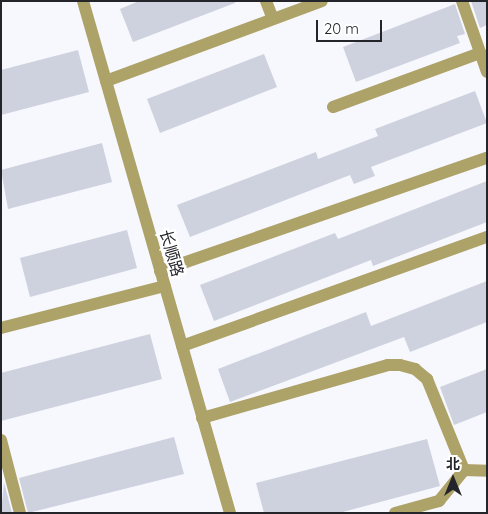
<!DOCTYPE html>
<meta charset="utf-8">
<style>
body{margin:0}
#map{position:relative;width:488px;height:514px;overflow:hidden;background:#f7f8fd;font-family:Quicksand,"Noto Sans SC",sans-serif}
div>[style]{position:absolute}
.building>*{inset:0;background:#ced1de}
.minor>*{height:12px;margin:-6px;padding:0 6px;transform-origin:6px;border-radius:6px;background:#ada268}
span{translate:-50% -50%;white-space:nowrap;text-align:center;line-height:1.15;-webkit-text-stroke:5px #fff;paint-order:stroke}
.street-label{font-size:16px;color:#24252a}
.frame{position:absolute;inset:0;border:2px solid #24252a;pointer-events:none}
.north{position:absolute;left:428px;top:454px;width:50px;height:50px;-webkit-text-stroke:4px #fff;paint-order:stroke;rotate:0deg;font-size:14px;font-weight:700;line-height:20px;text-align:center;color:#24252a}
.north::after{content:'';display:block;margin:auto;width:18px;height:22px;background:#24252a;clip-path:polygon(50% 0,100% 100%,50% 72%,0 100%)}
.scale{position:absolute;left:316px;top:20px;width:66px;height:22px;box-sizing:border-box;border:2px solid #24252a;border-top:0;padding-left:6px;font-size:15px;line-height:18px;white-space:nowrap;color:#24252a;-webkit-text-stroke:4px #fff;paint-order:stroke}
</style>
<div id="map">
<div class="building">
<i style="clip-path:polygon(139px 1px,235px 1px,235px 3px,133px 42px,120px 9px)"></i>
<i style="clip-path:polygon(471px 1px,487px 1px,487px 25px,480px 28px)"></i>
<i style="clip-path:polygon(455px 4px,465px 34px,457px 36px,460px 43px,356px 82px,343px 47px)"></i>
<i style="clip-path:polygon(78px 50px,89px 92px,1px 115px,1px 70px)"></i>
<i style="clip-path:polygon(264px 54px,277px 87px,160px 133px,147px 99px)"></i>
<i style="clip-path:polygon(475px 91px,487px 123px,371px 167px,375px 176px,354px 184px,350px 175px,190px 237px,177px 205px,316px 152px,318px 159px,378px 136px,375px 129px)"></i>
<i style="clip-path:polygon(102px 143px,112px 182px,8px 209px,1px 170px)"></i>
<i style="clip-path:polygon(487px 181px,487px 222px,373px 266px,371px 260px,214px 321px,200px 285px,335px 233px,338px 239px)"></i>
<i style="clip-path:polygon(127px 230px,137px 268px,30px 297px,20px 258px)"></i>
<i style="clip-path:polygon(487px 281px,487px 322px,410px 352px,404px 337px,230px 402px,218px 369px,366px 312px,371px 326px)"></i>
<i style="clip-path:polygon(150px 334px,162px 379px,1px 421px,1px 373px)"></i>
<i style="clip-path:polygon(487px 369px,487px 412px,454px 425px,440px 387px)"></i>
<i style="clip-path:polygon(174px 437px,184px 474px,28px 513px,19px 478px)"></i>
<i style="clip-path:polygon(427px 439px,440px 486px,339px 513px,264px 513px,256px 483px)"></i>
<i style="clip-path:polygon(4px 482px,12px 513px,1px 513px)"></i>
</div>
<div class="minor">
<i style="left:83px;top:1px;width:533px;rotate:73.98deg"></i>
<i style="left:266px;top:1px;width:19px;rotate:69deg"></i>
<i style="left:462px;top:1px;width:75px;rotate:70.6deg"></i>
<i style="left:106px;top:81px;width:230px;rotate:-20.3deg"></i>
<i style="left:333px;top:107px;width:157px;rotate:-20.2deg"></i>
<i style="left:160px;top:271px;width:346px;rotate:-19.1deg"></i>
<i style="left:1px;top:328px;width:169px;rotate:-14.4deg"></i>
<i style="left:182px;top:346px;width:324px;rotate:-19.7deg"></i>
<i style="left:202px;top:418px;width:193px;rotate:-15.9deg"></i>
<i style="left:388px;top:365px;width:12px"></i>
<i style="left:400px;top:365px;width:16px;rotate:15deg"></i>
<i style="left:415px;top:369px;width:16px;rotate:40deg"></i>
<i style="left:427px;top:379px;width:98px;rotate:67.9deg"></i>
<i style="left:464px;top:470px;width:23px;rotate:2deg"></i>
<i style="left:1px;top:440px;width:75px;rotate:75.4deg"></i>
<i style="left:395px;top:513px;width:46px;rotate:-15.3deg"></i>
<i style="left:439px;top:501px;width:40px;rotate:-51deg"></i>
</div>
<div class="street-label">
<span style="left:172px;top:253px;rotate:74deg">长顺路</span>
</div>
<div class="frame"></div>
<div class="north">北</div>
<div class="scale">20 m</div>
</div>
